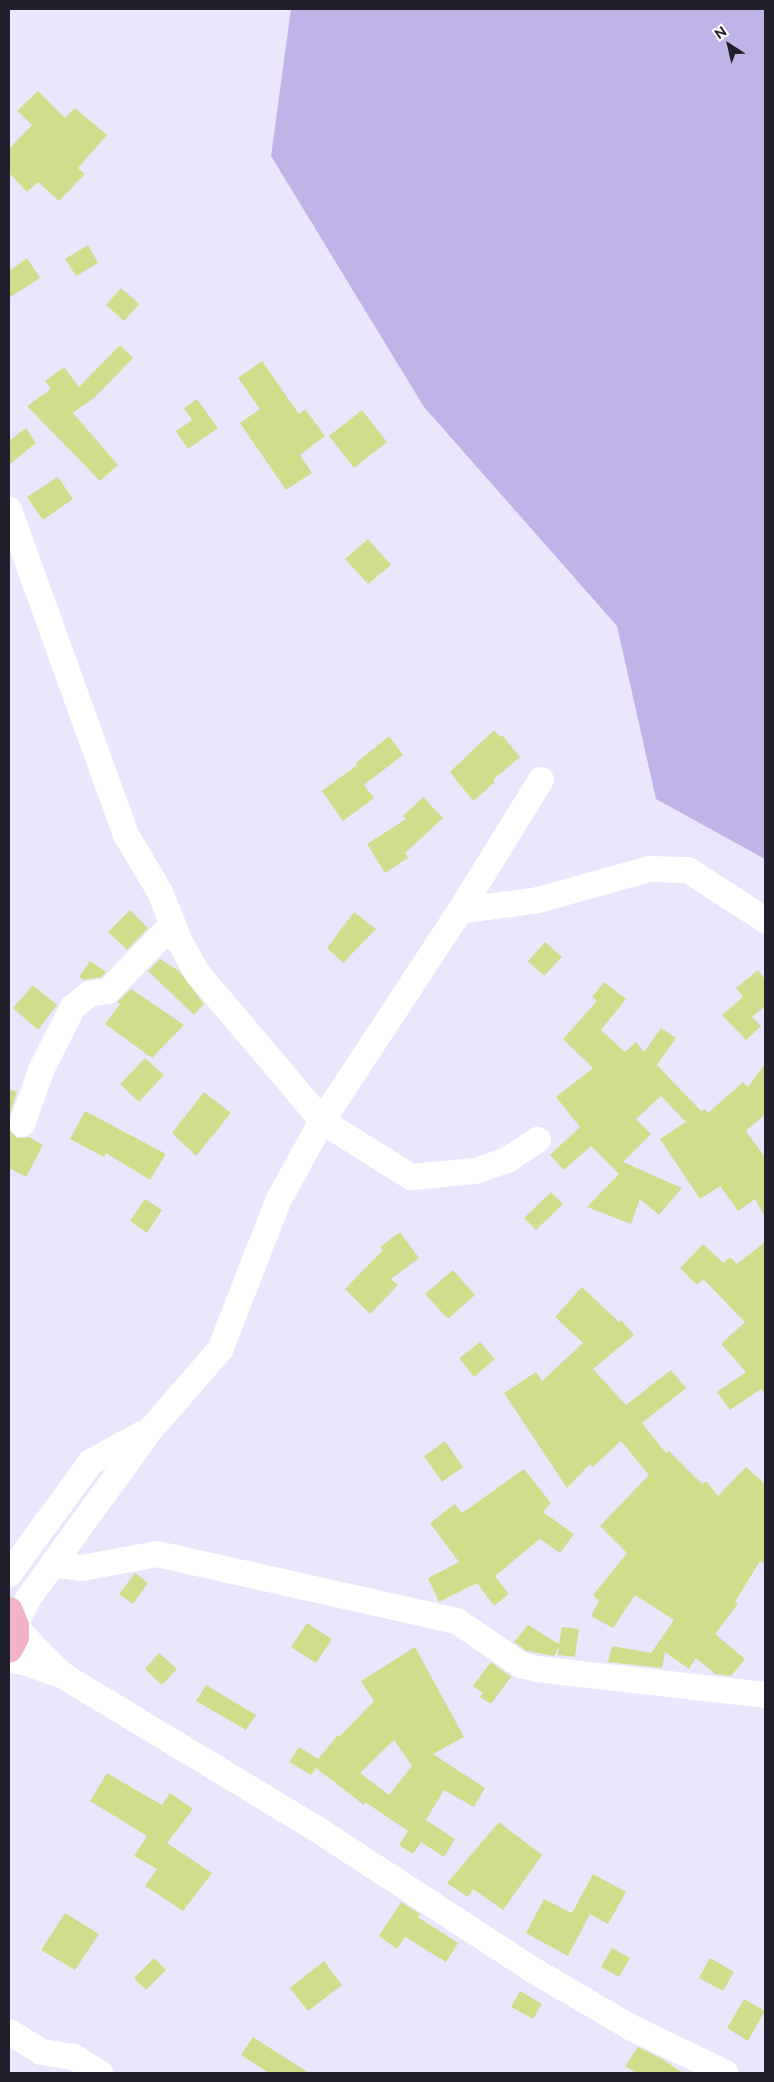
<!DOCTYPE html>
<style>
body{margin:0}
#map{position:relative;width:774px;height:2082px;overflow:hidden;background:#ebe6fd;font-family:Raleway,sans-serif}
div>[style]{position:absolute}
.green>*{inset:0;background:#c0b3e8}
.building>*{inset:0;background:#d0de8b}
.minor>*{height:26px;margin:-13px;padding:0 13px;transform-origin:13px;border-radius:13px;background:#fff}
.major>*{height:28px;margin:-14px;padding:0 14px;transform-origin:14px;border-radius:14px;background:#f1b2ca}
span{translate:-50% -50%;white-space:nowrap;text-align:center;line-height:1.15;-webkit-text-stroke:4px #fff;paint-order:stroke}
.frame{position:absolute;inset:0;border:10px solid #221f2c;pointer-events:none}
.north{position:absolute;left:704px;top:20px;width:50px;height:50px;-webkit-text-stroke:4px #fff;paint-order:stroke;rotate:325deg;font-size:14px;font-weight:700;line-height:20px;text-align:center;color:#221f2c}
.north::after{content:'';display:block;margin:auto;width:18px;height:22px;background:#221f2c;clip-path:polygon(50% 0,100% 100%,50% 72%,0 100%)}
</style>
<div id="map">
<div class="green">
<i style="clip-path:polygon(291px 9px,765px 9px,765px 859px,656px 799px,617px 626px,424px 407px,271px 156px)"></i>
</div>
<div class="building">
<i style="clip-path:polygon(38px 91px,65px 118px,75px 108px,107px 135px,78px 168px,85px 174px,59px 201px,38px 182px,27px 192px,9px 173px,9px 149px,32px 125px,17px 111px)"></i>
<i style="clip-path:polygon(88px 245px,98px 263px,76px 276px,65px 259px)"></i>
<i style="clip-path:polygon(27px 258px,40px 278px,9px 298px,9px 271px)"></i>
<i style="clip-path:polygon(121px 288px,139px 304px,124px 321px,106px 305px)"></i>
<i style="clip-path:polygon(120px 345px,133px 358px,95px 397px,73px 413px,118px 465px,100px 481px,27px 406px,51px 389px,45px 381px,64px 367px,79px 387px)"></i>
<i style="clip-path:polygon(262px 361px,299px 414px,305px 409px,325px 436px,300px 455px,312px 473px,286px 490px,240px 423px,260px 409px,238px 378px)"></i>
<i style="clip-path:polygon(197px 399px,218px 428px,188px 449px,176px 431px,192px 420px,184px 408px)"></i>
<i style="clip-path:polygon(362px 410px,387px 442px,354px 468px,329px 436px)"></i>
<i style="clip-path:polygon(26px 428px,36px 443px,9px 465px,9px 441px)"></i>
<i style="clip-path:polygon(58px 477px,73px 499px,43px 520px,27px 497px)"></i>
<i style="clip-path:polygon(368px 539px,391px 565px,368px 584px,345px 559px)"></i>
<i style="clip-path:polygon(494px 730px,500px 737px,502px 735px,520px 757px,493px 780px,495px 782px,473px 801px,450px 772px)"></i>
<i style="clip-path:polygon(389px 736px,403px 755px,364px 785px,374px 798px,343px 821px,322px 791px,357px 765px,356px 763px)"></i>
<i style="clip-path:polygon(423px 797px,443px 818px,405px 853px,408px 858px,385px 873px,367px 844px,406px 819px,403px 816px)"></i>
<i style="clip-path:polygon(130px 910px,148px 928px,127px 950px,108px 932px)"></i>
<i style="clip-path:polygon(354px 912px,376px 929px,343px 963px,327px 948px)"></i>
<i style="clip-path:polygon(545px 942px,562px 957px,544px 976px,528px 961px)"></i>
<i style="clip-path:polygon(160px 959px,179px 971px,204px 1004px,194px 1015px,148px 971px)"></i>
<i style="clip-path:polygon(90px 961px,106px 972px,101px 977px,84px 980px,79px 977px)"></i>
<i style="clip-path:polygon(758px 970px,765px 980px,765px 1006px,752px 1017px,761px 1026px,746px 1040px,722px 1015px,743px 997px,736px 988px)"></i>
<i style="clip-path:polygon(604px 982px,626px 999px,601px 1030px,625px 1052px,636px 1042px,644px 1052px,661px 1028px,676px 1038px,657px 1065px,701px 1111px,705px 1109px,708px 1113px,743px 1082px,748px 1087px,765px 1064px,765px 1114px,746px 1131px,765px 1157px,765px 1217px,755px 1199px,738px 1211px,720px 1186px,700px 1199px,660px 1139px,686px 1122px,661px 1096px,636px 1119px,651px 1134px,623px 1162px,682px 1188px,659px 1215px,640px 1199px,631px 1224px,587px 1207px,619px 1174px,591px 1146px,564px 1170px,550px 1155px,580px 1127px,556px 1097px,593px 1068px,563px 1039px,597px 1001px,592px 997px)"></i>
<i style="clip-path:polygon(33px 985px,57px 1005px,38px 1030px,13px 1008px)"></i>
<i style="clip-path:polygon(131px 989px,184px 1025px,152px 1058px,105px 1024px,120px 1004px,117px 1002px)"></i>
<i style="clip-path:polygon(145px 1058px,164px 1075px,139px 1102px,120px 1084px)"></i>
<i style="clip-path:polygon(9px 1089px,17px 1092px,9px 1116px)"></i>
<i style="clip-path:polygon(204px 1092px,231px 1113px,196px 1156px,172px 1133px)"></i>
<i style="clip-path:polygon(85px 1111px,166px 1154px,150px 1180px,106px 1153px,104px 1157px,70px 1139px)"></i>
<i style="clip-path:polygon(9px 1130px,17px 1138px,29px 1137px,43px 1145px,26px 1177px,9px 1168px)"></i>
<i style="clip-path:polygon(551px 1192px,563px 1204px,536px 1230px,524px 1218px)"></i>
<i style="clip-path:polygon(145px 1199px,162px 1210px,147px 1233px,130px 1221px)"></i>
<i style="clip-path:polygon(400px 1232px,419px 1258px,391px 1279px,398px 1285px,370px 1314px,345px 1289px,383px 1250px,380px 1247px)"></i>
<i style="clip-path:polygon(765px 1242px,765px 1393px,761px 1389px,730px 1410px,717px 1392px,746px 1372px,721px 1344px,745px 1322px,703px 1279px,697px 1285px,680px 1268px,703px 1244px,723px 1263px,730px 1257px,737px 1264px)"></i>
<i style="clip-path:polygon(453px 1270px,475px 1295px,448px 1319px,425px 1294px)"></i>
<i style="clip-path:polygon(582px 1287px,619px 1322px,621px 1320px,634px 1335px,593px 1369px,626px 1405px,671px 1370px,686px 1388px,642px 1423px,666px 1453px,669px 1451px,702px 1484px,706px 1481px,718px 1496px,746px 1467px,765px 1484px,765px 1564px,760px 1561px,735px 1602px,738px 1604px,715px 1634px,745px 1659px,731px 1676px,715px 1674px,696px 1658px,689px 1669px,665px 1652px,662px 1668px,608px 1662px,612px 1646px,651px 1653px,674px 1620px,635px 1595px,613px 1628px,591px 1616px,599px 1601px,593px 1595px,627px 1553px,600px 1526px,649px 1475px,621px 1441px,593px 1467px,590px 1464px,567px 1488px,504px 1393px,536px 1372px,542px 1381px,583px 1343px,555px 1317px)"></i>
<i style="clip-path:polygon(480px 1342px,495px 1359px,474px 1377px,459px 1358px)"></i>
<i style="clip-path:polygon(445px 1441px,463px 1467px,442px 1482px,424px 1456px)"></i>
<i style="clip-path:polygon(524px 1469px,551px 1503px,543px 1512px,574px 1534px,560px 1553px,540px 1539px,495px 1576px,509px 1594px,494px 1606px,477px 1583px,439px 1602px,428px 1578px,459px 1562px,430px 1523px,455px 1504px,462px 1513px)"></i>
<i style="clip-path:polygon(135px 1573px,148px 1583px,133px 1604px,119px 1594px)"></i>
<i style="clip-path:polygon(307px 1623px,332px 1639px,316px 1663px,291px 1647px)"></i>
<i style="clip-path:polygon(528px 1625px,559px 1644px,562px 1627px,579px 1629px,575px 1657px,558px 1655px,559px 1647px,554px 1656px,527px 1651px,514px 1642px)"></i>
<i style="clip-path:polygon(evenodd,415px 1647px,464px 1737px,433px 1754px,485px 1788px,474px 1807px,444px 1790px,426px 1820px,455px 1839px,444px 1857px,421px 1842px,413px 1854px,399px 1845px,408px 1831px,365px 1802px,364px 1805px,316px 1768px,311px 1775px,289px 1762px,299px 1747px,318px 1759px,338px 1735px,340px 1736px,374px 1701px,361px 1681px,415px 1647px,394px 1740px,412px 1766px,389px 1795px,360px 1773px,394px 1740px)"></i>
<i style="clip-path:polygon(159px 1653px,177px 1669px,162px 1685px,145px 1669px)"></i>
<i style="clip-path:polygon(491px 1662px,511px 1677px,491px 1704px,480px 1697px,483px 1693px,473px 1686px)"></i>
<i style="clip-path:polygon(206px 1685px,256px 1715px,246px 1730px,196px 1701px)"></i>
<i style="clip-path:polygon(107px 1773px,162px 1805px,170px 1793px,193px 1809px,167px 1843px,212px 1873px,183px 1911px,145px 1886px,157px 1869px,134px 1856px,147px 1836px,90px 1801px)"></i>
<i style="clip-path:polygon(499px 1822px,542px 1855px,503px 1910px,473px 1889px,468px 1897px,447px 1883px)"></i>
<i style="clip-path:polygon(593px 1874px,626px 1892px,608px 1924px,590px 1914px,568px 1956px,526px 1933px,544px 1899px,572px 1913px)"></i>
<i style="clip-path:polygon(401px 1902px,420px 1914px,418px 1917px,458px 1943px,446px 1962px,405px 1937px,397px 1949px,379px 1936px)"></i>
<i style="clip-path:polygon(65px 1913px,99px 1934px,75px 1970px,41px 1950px)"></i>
<i style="clip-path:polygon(612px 1948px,630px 1958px,619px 1977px,601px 1967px)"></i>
<i style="clip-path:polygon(154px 1958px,166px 1970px,146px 1990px,134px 1978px)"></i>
<i style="clip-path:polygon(710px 1958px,734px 1972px,723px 1991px,699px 1978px)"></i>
<i style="clip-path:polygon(324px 1961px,342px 1985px,308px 2011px,290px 1988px)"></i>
<i style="clip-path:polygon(520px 1991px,542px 2004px,533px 2019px,511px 2007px)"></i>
<i style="clip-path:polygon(744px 1999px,765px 2011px,748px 2041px,727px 2028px)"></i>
<i style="clip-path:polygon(253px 2037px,309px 2073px,269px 2073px,241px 2055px)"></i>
<i style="clip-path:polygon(638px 2047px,662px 2059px,683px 2073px,636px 2073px,625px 2066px)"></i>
</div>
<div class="minor">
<i style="left:9px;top:510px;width:343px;rotate:70.2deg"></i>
<i style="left:125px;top:833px;width:69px;rotate:59.3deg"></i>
<i style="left:160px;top:892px;width:54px;rotate:68.2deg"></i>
<i style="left:180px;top:942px;width:37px;rotate:61deg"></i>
<i style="left:198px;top:974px;width:155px;rotate:49.7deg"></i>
<i style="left:298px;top:1092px;width:38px;rotate:50deg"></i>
<i style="left:322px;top:1121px;width:105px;rotate:32.2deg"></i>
<i style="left:411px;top:1177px;width:64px;rotate:-5.4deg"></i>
<i style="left:475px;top:1171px;width:34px;rotate:-19deg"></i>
<i style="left:507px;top:1160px;width:37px;rotate:-33deg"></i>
<i style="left:460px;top:911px;width:79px;rotate:-8deg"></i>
<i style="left:538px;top:900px;width:116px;rotate:-15.5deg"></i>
<i style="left:650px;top:869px;width:38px;rotate:2deg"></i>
<i style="left:688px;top:870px;width:92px;rotate:33deg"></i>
<i style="left:22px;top:1124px;width:59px;rotate:-70.3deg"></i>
<i style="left:42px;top:1068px;width:68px;rotate:-63.1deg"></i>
<i style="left:73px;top:1007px;width:21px;rotate:-39deg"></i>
<i style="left:89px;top:994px;width:19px;rotate:-9deg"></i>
<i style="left:108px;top:991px;width:93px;rotate:-45.9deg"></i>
<i style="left:53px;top:1564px;width:29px;rotate:8deg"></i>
<i style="left:82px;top:1568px;width:76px;rotate:-10.6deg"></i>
<i style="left:157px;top:1554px;width:307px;rotate:12.6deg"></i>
<i style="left:457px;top:1621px;width:78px;rotate:34.5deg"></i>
<i style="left:521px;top:1665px;width:16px;rotate:14deg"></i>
<i style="left:537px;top:1669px;width:229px;rotate:6.5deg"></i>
<i style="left:9px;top:1574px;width:139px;rotate:-53.8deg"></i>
<i style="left:91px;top:1462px;width:60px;rotate:-28.7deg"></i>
<i style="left:9px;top:1659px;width:22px;rotate:13deg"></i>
<i style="left:30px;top:1664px;width:37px;rotate:20deg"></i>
<i style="left:65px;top:1677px;width:288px;rotate:31.1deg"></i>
<i style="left:312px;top:1826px;width:264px;rotate:33.1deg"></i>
<i style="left:533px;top:1970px;width:115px;rotate:30.4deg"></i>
<i style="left:632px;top:2028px;width:104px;rotate:25.6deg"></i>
<i style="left:65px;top:1677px;width:36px;rotate:-136deg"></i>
<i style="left:39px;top:1652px;width:35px;rotate:-133deg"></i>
<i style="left:15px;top:1626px;width:29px;rotate:-65deg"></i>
<i style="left:27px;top:1600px;width:211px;rotate:-54.1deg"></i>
<i style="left:151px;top:1429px;width:105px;rotate:-48.9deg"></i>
<i style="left:220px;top:1350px;width:160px;rotate:-68.7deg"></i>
<i style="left:278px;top:1201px;width:91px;rotate:-61.2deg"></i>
<i style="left:322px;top:1121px;width:251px;rotate:-56.7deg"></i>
<i style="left:460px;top:911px;width:154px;rotate:-58.3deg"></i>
<i style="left:9px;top:2032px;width:39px;rotate:31deg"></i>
<i style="left:42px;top:2052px;width:32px;rotate:9deg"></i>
<i style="left:74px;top:2057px;width:31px;rotate:32deg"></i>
</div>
<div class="major">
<i style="left:9px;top:1611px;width:16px;rotate:68deg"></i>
<i style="left:15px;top:1626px;width:11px;rotate:90deg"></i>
<i style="left:15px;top:1637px;width:13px;rotate:117deg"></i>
</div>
<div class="frame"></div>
<div class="north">N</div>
</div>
